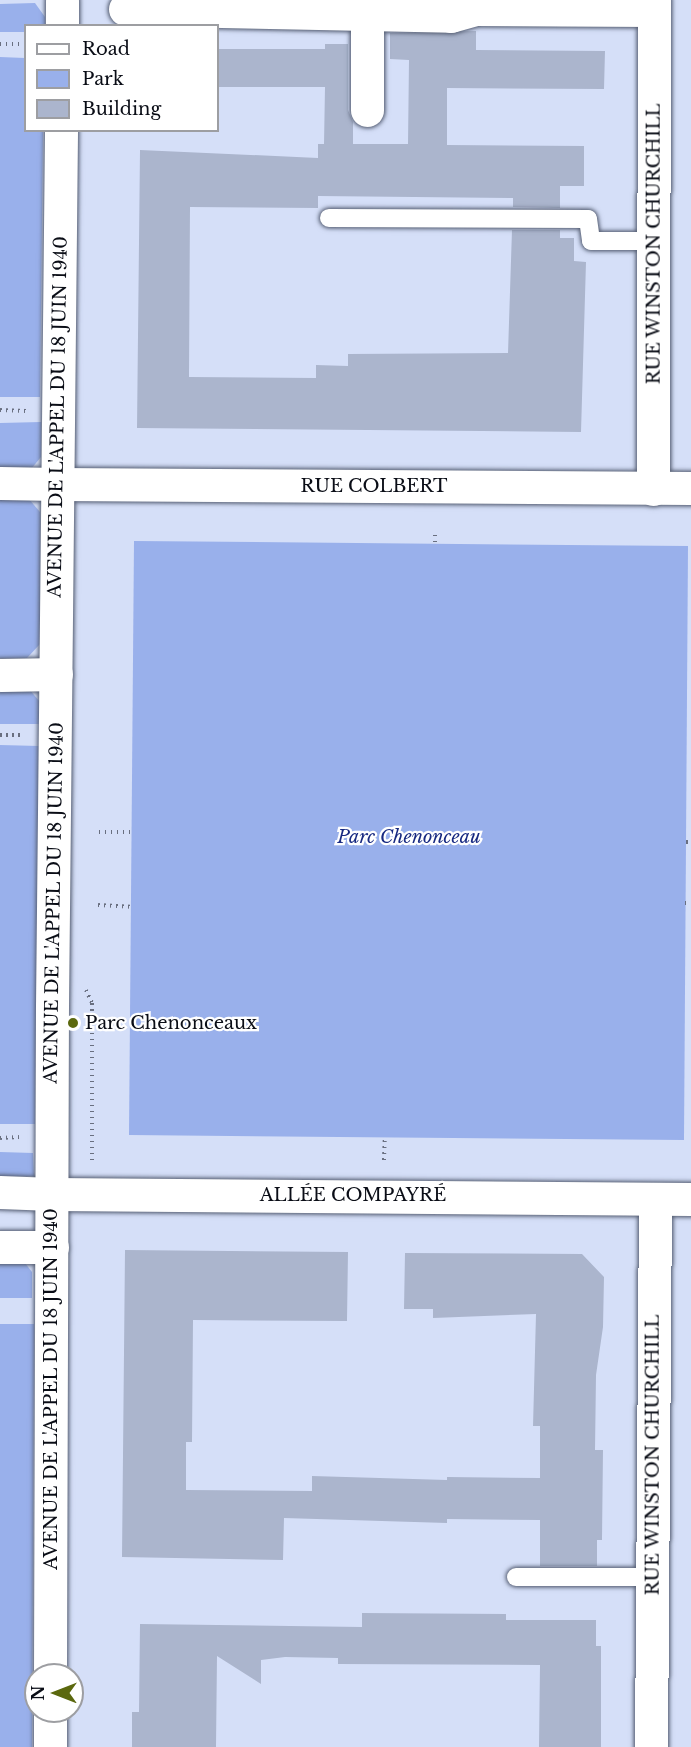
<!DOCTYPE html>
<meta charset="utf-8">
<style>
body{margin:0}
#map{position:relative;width:691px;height:1747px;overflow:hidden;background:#d5dff8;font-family:"Libre Baskerville",serif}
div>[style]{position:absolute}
.green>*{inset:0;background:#99b0eb}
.building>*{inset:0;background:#abb5cd}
.path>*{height:4px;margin-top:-2px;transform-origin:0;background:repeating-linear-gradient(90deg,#696f80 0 1.5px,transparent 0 6px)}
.roads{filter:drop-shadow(0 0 2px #565f74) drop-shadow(0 0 2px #565f74)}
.lane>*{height:18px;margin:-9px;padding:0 9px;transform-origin:9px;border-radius:9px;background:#fff}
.street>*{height:33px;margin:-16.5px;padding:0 16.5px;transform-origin:16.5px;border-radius:16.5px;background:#fff}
.secondary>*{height:33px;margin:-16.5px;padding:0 16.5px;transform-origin:16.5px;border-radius:16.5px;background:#fff}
.dots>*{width:16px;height:16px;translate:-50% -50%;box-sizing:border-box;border:3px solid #fff;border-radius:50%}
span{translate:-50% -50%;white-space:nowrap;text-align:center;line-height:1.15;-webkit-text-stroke:4.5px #fff;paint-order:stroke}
.street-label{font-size:18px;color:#0a0d16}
.park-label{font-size:18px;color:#172981;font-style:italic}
.poi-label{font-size:18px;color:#0a0d16}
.left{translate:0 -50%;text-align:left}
.legend{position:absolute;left:24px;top:24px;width:195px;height:108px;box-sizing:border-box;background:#fff;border:2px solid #9d9ea2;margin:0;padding:8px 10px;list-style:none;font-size:18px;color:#0a0d16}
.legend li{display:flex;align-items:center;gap:12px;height:30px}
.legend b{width:30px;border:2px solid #9d9ea2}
.north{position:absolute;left:24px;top:1663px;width:60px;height:60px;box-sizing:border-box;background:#fff;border:2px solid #9d9ea2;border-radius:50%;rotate:270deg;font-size:16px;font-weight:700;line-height:24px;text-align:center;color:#0a0d16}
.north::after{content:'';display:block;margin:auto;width:21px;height:27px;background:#5b680e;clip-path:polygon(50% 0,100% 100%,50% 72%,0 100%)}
</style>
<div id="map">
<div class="green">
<i style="clip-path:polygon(35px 3px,45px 17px,45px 25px,26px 26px,25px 32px,0 32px,0 4px)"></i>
<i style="clip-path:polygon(0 57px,25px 58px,26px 130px,43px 131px,40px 397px,0 397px)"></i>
<i style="clip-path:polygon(41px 422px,41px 457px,31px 469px,0 469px,0 423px)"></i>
<i style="clip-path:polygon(0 498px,28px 498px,40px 512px,41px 643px,27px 658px,0 658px)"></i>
<i style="clip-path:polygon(134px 541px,688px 546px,684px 1140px,129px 1135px)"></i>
<i style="clip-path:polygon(0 689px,29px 689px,40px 702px,40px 724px,0 724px)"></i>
<i style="clip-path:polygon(0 745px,39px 746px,35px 1124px,0 1124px)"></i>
<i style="clip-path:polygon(0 1152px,33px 1153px,34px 1176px,0 1177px)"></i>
<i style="clip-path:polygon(0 1263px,25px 1263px,32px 1272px,32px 1298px,0 1298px)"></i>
<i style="clip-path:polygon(0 1324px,34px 1324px,32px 1747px,0 1747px)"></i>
</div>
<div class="building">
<i style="clip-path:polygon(476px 31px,476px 50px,605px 51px,604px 89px,447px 88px,447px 145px,584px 146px,584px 186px,560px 186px,560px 208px,513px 207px,513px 198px,318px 196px,318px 208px,190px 207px,189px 377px,316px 378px,316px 365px,348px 366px,348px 354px,508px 353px,512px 230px,560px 230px,560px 238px,574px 238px,574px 261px,586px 262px,581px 432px,137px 428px,140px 150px,318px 158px,318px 144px,324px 144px,325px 87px,218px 87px,218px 49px,325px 49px,325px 44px,348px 44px,348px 110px,353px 122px,353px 144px,408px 144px,409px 60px,390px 59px,390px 33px)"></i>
<i style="clip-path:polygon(125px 1250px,348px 1252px,347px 1321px,193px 1320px,192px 1442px,186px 1442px,186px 1490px,312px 1491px,312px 1476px,447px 1480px,447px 1477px,540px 1478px,540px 1426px,533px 1426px,536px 1314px,433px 1318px,433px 1309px,404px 1309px,405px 1253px,582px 1254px,604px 1277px,603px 1327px,596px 1375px,595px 1450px,603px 1450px,602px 1540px,597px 1540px,597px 1566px,540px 1566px,540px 1520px,447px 1519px,447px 1523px,284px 1518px,283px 1560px,122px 1557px)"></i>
<i style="clip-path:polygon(362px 1613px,506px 1614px,506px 1620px,596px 1620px,596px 1646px,601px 1646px,601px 1747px,539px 1747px,540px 1665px,338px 1664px,338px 1658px,285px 1657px,261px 1660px,261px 1684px,217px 1656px,216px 1747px,132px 1747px,132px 1712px,139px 1712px,140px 1624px,362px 1627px)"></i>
</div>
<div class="path">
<i style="left:0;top:44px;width:26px"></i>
<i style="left:0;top:410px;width:26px;rotate:2deg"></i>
<i style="left:435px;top:535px;width:9px;rotate:90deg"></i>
<i style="left:0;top:735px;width:21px"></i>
<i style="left:99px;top:832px;width:32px"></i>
<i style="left:686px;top:842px;width:5px"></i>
<i style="left:685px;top:903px;width:6px"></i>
<i style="left:98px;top:905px;width:33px;rotate:3deg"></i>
<i style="left:86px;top:990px;width:14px;rotate:65deg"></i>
<i style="left:92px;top:1003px;width:158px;rotate:90deg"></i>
<i style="left:0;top:1138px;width:19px;rotate:-3deg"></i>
<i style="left:384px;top:1160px;width:23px;rotate:-88deg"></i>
</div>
<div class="roads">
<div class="lane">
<i style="left:329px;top:218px;width:259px;rotate:0.2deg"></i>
<i style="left:588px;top:219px;width:22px;rotate:82deg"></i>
<i style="left:591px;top:241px;width:63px"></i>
<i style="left:516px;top:1577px;width:137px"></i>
</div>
<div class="street">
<i style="left:125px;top:9px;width:326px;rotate:1.2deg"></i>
<i style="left:451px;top:16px;width:26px;rotate:-16deg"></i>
<i style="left:476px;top:9px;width:178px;rotate:0.3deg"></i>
<i style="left:367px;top:110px;width:96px;rotate:-90deg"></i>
<i style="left:57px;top:484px;width:634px;rotate:0.36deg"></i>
<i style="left:653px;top:489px;width:489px;rotate:-89.9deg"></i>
<i style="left:52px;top:1194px;width:639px;rotate:0.45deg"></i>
<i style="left:651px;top:1747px;width:548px;rotate:-89.58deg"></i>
</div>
<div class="secondary">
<i style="left:62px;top:26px;width:26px;rotate:-90deg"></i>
<i style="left:0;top:483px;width:57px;rotate:1deg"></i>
<i style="left:0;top:675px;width:56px;rotate:-1deg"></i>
<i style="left:0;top:1192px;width:52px;rotate:2.2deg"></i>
<i style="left:0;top:1247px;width:52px"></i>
<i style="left:50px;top:1675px;width:669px;rotate:-89.83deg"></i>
<i style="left:52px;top:1006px;width:876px;rotate:-89.41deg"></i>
<i style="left:50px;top:1747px;width:36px;rotate:-90deg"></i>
</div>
</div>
<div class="dots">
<i style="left:73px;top:1023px;background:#5b680e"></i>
</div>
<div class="street-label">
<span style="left:654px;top:244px;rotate:-90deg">RUE WINSTON CHURCHILL</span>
<span style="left:58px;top:417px;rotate:-89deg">AVENUE DE L'APPEL DU 18 JUIN 1940</span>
<span style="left:374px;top:486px">RUE COLBERT</span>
<span style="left:54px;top:903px;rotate:-89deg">AVENUE DE L'APPEL DU 18 JUIN 1940</span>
<span style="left:353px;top:1195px">ALLÉE COMPAYRÉ</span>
<span style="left:51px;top:1389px;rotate:-90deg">AVENUE DE L'APPEL DU 18 JUIN 1940</span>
<span style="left:653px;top:1455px;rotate:-90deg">RUE WINSTON CHURCHILL</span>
</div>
<div class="park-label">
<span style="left:409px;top:837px">Parc Chenonceau</span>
</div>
<div class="poi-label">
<span class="left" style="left:85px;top:1023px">Parc Chenonceaux</span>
</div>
<ul class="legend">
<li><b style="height:8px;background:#fff"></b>Road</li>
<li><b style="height:16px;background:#99b0eb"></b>Park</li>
<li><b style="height:16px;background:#abb5cd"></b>Building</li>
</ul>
<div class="north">N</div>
</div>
